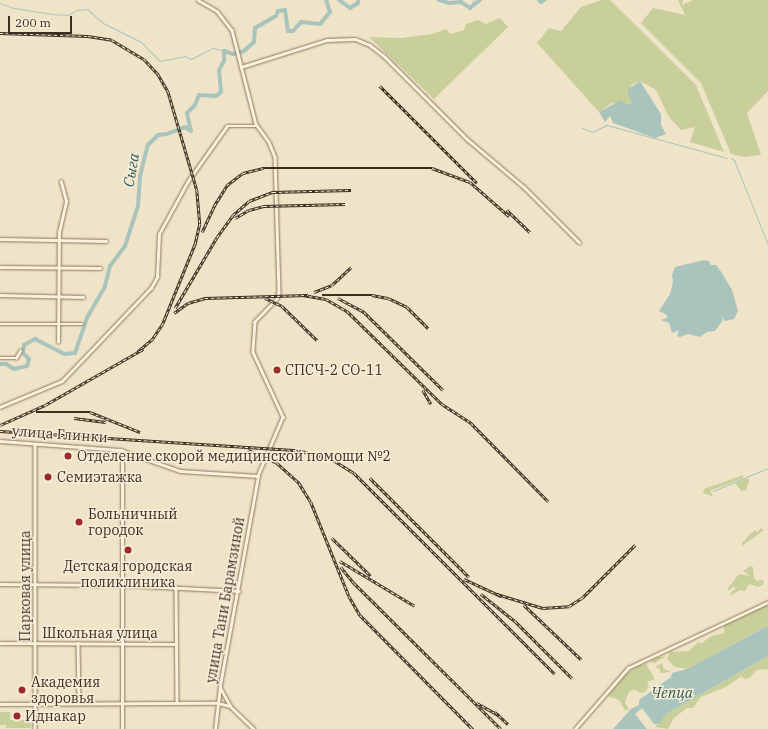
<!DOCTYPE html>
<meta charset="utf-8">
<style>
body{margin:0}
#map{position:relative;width:768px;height:729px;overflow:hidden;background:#f0e4c8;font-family:"IBM Plex Serif",serif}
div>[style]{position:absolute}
.green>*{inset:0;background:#c9cf9b}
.water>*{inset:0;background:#a9c4bc}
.stream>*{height:1px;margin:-0.5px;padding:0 0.5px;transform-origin:0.5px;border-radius:0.5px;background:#a9c4bc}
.river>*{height:4px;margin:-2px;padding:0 2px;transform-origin:2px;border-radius:2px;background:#a9c4bc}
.roads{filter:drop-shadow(0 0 1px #8d765c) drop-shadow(0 0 1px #8d765c)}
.minor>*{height:2.5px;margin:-1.25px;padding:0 1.25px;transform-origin:1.25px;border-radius:1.25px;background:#faf1dc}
.tertiary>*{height:3px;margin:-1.5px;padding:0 1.5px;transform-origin:1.5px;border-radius:1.5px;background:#faf1dc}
.rail>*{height:2.5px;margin-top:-1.25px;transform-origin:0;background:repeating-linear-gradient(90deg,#f7eed8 0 3px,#3d2e20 0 6px);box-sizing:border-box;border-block:1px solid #3d2e20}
.dots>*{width:11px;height:11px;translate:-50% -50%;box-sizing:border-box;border:2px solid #f7eed8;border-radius:50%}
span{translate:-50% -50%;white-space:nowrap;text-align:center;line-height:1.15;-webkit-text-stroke:3px #f7eed8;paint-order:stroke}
.poi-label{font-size:14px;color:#3d2e20}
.left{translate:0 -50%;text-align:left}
.street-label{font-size:14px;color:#3d2e20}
.water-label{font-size:15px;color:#2f5d5a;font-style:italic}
.scale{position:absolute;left:8px;top:16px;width:64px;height:18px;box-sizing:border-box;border:2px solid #3d2e20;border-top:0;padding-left:5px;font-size:12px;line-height:14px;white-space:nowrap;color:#3d2e20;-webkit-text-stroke:3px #f7eed8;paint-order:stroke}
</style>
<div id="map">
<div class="green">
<i style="clip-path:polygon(602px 0,610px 0,696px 85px,724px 152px,690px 142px,695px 127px,681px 130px,669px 117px,656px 90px,640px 81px,631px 85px,632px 104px,612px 103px,599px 112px,537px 43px,549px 28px,561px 31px,581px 7px)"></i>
<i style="clip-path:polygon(678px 0,683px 0,682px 5px,693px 0,768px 0,768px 91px,747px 113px,761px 155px,744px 157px,731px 154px,701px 83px,641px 23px,653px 8px,685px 15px)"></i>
<i style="clip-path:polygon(500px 18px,508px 27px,434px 99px,369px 37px,401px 38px,432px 34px,446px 29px,450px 34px,464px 30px,466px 24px,478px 20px,486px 24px)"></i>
<i style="clip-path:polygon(743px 475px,743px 478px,710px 491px,714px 497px,703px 493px,704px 489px)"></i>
<i style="clip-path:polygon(745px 479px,749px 479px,749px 482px,746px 490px,741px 491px,735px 483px)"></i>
<i style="clip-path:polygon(761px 528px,764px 530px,742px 546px,742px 543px,751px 533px,756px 530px,757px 533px)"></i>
<i style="clip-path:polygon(750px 566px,753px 567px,754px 578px,757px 581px,763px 580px,764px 584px,758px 587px,749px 584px,745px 591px,740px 590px,730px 596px,731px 592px,736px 589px,734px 586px,728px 591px,728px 588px,739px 574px,750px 576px,743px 571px)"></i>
<i style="clip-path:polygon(768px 602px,768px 626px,687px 669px,675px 667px,667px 659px,670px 652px,689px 651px,698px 642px,702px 643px,711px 636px,724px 633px,724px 622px)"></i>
<i style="clip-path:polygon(768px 656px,768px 669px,756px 670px,750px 678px,744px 679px,742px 676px,726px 687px,701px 697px,693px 708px,687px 708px,674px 718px,668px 729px,655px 727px,666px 714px)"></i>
<i style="clip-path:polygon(657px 657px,665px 657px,655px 663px,650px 662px)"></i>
<i style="clip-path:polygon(663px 663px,663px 668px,671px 672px,660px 673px,660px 669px,655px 667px)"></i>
<i style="clip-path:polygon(646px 664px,655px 679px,647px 682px,649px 687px,645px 692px,640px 693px,634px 689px,629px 692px,625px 702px,629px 710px,625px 710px,619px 700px,608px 696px,625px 675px,638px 666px)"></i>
<i style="clip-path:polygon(0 712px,10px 712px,10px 720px,26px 720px,26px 712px,30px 712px,31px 728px,6px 728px,6px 725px,0 725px)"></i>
</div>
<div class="water">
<i style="clip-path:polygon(640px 81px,661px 114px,661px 125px,666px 134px,655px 138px,613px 123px,610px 116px,605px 122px,599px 112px,621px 100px,626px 104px,632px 104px,627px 90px)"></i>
<i style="clip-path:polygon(704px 260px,709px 261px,711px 265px,716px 265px,722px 273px,732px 290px,738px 311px,734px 319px,725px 321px,721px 316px,723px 320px,715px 331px,707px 332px,700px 337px,688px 334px,680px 337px,677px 336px,679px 330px,672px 333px,669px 323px,661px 320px,667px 318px,667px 315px,659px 311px,670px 294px,673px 282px,672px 275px,675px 267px)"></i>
<i style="clip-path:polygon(768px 626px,768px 656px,666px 714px,659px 724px,654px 724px,642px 708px,635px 714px,647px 729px,613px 729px,631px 709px,639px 705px,639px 700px,671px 677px,672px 673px,687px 669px)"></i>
</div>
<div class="stream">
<i style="left:0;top:3px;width:15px;rotate:20deg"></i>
<i style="left:14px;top:8px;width:37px;rotate:9deg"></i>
<i style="left:51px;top:14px;width:17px;rotate:3deg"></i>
<i style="left:68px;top:15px;width:10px;rotate:-29deg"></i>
<i style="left:77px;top:10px;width:10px;rotate:-6deg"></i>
<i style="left:87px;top:9px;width:21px;rotate:41deg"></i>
<i style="left:103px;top:23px;width:42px;rotate:26.6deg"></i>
<i style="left:141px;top:42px;width:27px;rotate:45deg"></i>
<i style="left:160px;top:61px;width:25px;rotate:-11deg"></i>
<i style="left:185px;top:56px;width:7px;rotate:27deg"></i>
<i style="left:191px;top:59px;width:25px;rotate:-27deg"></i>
<i style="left:213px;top:48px;width:11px;rotate:15deg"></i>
<i style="left:472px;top:6px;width:6px;rotate:-81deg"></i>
<i style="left:582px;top:128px;width:11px;rotate:22deg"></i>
<i style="left:592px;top:132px;width:17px;rotate:-25deg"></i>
<i style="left:607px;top:125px;width:124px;rotate:15.4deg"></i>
<i style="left:731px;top:158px;width:4px;rotate:34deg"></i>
<i style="left:734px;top:160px;width:92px;rotate:68.2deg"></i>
<i style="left:713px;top:491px;width:60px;rotate:-22.7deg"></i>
</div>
<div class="river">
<i style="left:339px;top:0;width:14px;rotate:36deg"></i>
<i style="left:350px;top:8px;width:9px;rotate:-32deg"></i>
<i style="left:358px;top:3px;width:3px;rotate:-90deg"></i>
<i style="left:439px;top:0;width:10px;rotate:17deg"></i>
<i style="left:449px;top:3px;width:12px;rotate:-5deg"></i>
<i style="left:461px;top:2px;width:11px;rotate:34deg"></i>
<i style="left:470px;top:8px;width:13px;rotate:-39deg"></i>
<i style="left:539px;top:0;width:3px;rotate:45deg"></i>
<i style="left:541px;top:2px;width:4px;rotate:-34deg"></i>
<i style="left:0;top:364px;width:6px"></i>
<i style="left:6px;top:364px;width:9px;rotate:32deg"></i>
<i style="left:14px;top:369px;width:13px;rotate:-13deg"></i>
<i style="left:27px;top:366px;width:7px;rotate:-74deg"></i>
<i style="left:29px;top:359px;width:8px;rotate:-135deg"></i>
<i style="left:23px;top:353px;width:8px;rotate:-83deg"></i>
<i style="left:24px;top:345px;width:13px;rotate:-29deg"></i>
<i style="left:35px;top:339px;width:33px;rotate:27deg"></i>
<i style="left:64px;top:354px;width:11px;rotate:-5deg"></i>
<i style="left:75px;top:353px;width:39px;rotate:-71deg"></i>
<i style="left:88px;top:316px;width:34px;rotate:-60deg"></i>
<i style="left:105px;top:286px;width:21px;rotate:-76deg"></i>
<i style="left:110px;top:266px;width:25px;rotate:-53deg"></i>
<i style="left:125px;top:246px;width:42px;rotate:-72deg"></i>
<i style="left:138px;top:206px;width:30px;rotate:-86deg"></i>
<i style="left:140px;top:176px;width:32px;rotate:-76deg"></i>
<i style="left:148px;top:145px;width:14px;rotate:-45deg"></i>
<i style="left:158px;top:135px;width:9px;rotate:-6deg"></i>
<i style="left:167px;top:134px;width:19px;rotate:-21deg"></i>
<i style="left:185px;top:127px;width:7px;rotate:34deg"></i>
<i style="left:191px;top:131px;width:18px;rotate:-103deg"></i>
<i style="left:187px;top:113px;width:11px;rotate:-45deg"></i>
<i style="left:195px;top:105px;width:11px;rotate:-68deg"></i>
<i style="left:199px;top:95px;width:17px;rotate:3deg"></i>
<i style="left:216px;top:96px;width:6px;rotate:-39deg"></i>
<i style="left:221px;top:92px;width:22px;rotate:-95deg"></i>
<i style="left:219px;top:70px;width:10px;rotate:-61deg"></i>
<i style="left:224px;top:61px;width:10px;rotate:-90deg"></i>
<i style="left:224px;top:51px;width:9px;rotate:18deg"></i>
<i style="left:233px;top:54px;width:11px;rotate:-15deg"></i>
<i style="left:244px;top:51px;width:13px;rotate:-42deg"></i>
<i style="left:254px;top:42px;width:14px;rotate:-86deg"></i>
<i style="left:255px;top:28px;width:24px;rotate:-30deg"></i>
<i style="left:276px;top:16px;width:5px;rotate:-68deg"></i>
<i style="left:278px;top:11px;width:7px;rotate:-8deg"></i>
<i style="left:285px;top:10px;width:21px;rotate:82deg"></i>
<i style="left:288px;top:31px;width:5px"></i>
<i style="left:293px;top:31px;width:12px;rotate:-48deg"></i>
<i style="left:301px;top:22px;width:19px;rotate:6deg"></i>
<i style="left:320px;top:24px;width:16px;rotate:-50deg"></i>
<i style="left:330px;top:12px;width:13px;rotate:-108deg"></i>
</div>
<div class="roads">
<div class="minor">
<i style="left:198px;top:0;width:22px;rotate:30deg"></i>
<i style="left:217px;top:11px;width:24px;rotate:52deg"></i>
<i style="left:232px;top:30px;width:97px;rotate:75.7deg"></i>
<i style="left:256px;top:124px;width:22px;rotate:54deg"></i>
<i style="left:269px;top:142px;width:16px;rotate:68deg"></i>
<i style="left:275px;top:157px;width:135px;rotate:88.3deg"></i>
<i style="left:279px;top:292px;width:7px;rotate:106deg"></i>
<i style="left:277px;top:299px;width:32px;rotate:134deg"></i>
<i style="left:255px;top:322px;width:30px;rotate:94deg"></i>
<i style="left:253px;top:352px;width:72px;rotate:65.2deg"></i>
<i style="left:283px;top:417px;width:64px;rotate:113deg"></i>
<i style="left:241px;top:67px;width:90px;rotate:-17.4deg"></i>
<i style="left:327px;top:40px;width:28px;rotate:-2deg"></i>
<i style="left:355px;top:39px;width:16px;rotate:22deg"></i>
<i style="left:370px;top:45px;width:16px;rotate:38deg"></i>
<i style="left:383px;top:55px;width:119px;rotate:45deg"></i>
<i style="left:467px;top:139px;width:75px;rotate:40.1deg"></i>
<i style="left:524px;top:187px;width:78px;rotate:45deg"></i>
<i style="left:0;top:239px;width:106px;rotate:1.1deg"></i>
<i style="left:0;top:267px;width:100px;rotate:0.6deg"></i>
<i style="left:0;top:295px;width:83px;rotate:1.4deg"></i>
<i style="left:0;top:324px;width:82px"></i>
<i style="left:58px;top:342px;width:110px;rotate:-89.5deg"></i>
<i style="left:59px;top:232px;width:32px;rotate:-77deg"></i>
<i style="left:66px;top:201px;width:20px;rotate:-105deg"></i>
<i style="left:0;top:358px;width:16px"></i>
<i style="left:16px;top:358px;width:8px;rotate:-60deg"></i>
<i style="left:0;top:407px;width:67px;rotate:-22.8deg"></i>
<i style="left:62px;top:381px;width:129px;rotate:-46.3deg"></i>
<i style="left:151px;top:288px;width:13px;rotate:-61deg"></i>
<i style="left:157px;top:277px;width:43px;rotate:-87.3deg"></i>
<i style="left:159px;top:234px;width:60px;rotate:-61.3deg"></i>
<i style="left:188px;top:181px;width:67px;rotate:-54.7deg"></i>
<i style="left:227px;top:126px;width:30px"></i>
<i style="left:35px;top:444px;width:285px;rotate:90deg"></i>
<i style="left:176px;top:588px;width:114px;rotate:89.5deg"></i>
<i style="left:0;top:643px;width:176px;rotate:0.3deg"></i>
<i style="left:78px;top:643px;width:60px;rotate:89deg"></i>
<i style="left:220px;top:687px;width:21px;rotate:61deg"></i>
<i style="left:218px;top:703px;width:12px;rotate:14deg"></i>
<i style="left:230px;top:706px;width:33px;rotate:44deg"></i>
<i style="left:575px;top:729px;width:81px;rotate:-49deg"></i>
<i style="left:628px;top:668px;width:155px;rotate:-25.2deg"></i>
</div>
<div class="tertiary">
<i style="left:0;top:441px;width:120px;rotate:4.3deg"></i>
<i style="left:120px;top:450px;width:64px;rotate:19.3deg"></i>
<i style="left:180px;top:471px;width:78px;rotate:3.7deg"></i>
<i style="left:258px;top:476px;width:213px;rotate:100.3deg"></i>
<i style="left:220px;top:686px;width:43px;rotate:96.6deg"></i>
<i style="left:122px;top:450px;width:279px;rotate:90deg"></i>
<i style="left:0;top:584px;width:123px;rotate:0.5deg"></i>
<i style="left:123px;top:585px;width:116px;rotate:3deg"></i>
<i style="left:0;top:704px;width:218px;rotate:-0.3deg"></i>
</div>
</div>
<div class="rail">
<i style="left:0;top:33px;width:88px;rotate:2deg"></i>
<i style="left:88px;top:36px;width:24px;rotate:9deg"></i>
<i style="left:112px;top:40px;width:37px;rotate:31deg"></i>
<i style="left:144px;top:59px;width:21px;rotate:47deg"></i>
<i style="left:158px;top:74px;width:20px;rotate:60deg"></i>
<i style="left:168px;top:91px;width:103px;rotate:73.7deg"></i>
<i style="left:197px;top:190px;width:34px;rotate:85deg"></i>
<i style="left:200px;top:224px;width:22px;rotate:103deg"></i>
<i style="left:195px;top:245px;width:85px;rotate:112.1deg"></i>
<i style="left:163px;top:324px;width:18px;rotate:124deg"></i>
<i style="left:153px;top:339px;width:20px;rotate:139deg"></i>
<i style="left:380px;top:86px;width:137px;rotate:45deg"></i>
<i style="left:507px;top:210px;width:32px;rotate:44deg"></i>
<i style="left:235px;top:218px;width:16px;rotate:-30deg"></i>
<i style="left:249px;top:210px;width:16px;rotate:-15deg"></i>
<i style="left:264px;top:206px;width:81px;rotate:-1.4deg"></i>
<i style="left:202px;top:232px;width:29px;rotate:-65deg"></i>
<i style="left:214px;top:206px;width:25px;rotate:-58deg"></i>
<i style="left:227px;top:185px;width:20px;rotate:-37deg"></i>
<i style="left:243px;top:173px;width:21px;rotate:-14deg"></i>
<i style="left:263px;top:168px;width:169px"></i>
<i style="left:432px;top:168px;width:40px;rotate:20.2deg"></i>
<i style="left:470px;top:182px;width:52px;rotate:41.1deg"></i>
<i style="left:314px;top:292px;width:19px;rotate:-21deg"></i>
<i style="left:332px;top:285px;width:26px;rotate:-43deg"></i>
<i style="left:303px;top:295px;width:23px;rotate:10deg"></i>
<i style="left:326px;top:299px;width:24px;rotate:30deg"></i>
<i style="left:347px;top:311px;width:133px;rotate:44.4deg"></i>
<i style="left:442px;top:404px;width:35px;rotate:33deg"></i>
<i style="left:471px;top:423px;width:110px;rotate:45.4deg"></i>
<i style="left:322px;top:295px;width:50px"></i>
<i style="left:372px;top:295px;width:16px;rotate:11deg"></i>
<i style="left:388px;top:298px;width:21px;rotate:25deg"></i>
<i style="left:407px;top:307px;width:30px;rotate:45deg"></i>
<i style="left:265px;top:298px;width:19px;rotate:25deg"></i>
<i style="left:282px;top:306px;width:49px;rotate:44.2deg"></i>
<i style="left:338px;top:298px;width:30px;rotate:28deg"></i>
<i style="left:364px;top:312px;width:111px;rotate:44.6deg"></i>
<i style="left:175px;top:308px;width:82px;rotate:-59.4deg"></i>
<i style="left:217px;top:237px;width:27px;rotate:-54deg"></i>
<i style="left:233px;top:215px;width:21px;rotate:-41deg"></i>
<i style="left:249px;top:201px;width:26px;rotate:-21deg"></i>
<i style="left:273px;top:192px;width:78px;rotate:-1.5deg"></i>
<i style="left:174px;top:313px;width:17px;rotate:-36deg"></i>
<i style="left:188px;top:303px;width:18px;rotate:-16deg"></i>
<i style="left:205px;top:298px;width:103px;rotate:-1.7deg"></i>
<i style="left:423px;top:390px;width:16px;rotate:60deg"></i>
<i style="left:36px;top:412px;width:54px"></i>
<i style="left:90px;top:412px;width:54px;rotate:21.8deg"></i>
<i style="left:74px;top:418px;width:32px;rotate:7deg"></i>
<i style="left:0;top:425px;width:49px;rotate:-24deg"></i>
<i style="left:45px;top:405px;width:113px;rotate:-29.7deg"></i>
<i style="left:0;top:431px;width:298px;rotate:3.7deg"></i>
<i style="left:297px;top:450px;width:34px;rotate:14deg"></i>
<i style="left:330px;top:458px;width:28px;rotate:32deg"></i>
<i style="left:354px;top:473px;width:284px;rotate:45deg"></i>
<i style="left:248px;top:450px;width:32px;rotate:24deg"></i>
<i style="left:277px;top:463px;width:30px;rotate:42deg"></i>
<i style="left:299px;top:483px;width:22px;rotate:58deg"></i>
<i style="left:311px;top:502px;width:101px;rotate:68deg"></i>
<i style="left:349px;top:596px;width:22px;rotate:60deg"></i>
<i style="left:360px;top:615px;width:161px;rotate:45.3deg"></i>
<i style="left:370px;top:478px;width:140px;rotate:45deg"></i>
<i style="left:332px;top:538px;width:54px;rotate:44.3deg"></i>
<i style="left:340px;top:561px;width:87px;rotate:31deg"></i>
<i style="left:341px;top:567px;width:21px;rotate:51deg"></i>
<i style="left:354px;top:583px;width:207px;rotate:44.8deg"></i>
<i style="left:464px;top:579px;width:41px;rotate:24.7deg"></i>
<i style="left:481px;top:594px;width:43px;rotate:38.5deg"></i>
<i style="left:515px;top:621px;width:81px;rotate:45deg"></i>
<i style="left:497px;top:594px;width:48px;rotate:16.9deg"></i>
<i style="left:543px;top:608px;width:26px;rotate:-4deg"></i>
<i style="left:569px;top:606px;width:15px;rotate:-32deg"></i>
<i style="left:582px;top:598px;width:75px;rotate:-45deg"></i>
<i style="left:524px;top:605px;width:79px;rotate:43.5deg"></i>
<i style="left:477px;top:703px;width:25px;rotate:29deg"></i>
<i style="left:495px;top:712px;width:18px;rotate:43deg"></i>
</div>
<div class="dots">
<i style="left:277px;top:370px;background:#9e2a2b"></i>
<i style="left:68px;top:456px;background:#9e2a2b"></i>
<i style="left:48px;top:477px;background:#9e2a2b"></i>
<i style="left:79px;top:522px;background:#9e2a2b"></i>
<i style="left:128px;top:550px;background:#9e2a2b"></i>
<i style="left:22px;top:690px;background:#9e2a2b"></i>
<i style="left:17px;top:716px;background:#9e2a2b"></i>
</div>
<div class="poi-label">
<span class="left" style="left:285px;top:370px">СПСЧ-2 СО-11</span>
<span class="left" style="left:77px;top:456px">Отделение скорой медицинской помощи №2</span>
<span class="left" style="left:57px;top:477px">Семиэтажка</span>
<span class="left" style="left:88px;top:522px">Больничный<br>городок</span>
<span style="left:128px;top:574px">Детская городская<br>поликлиника</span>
<span class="left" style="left:31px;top:690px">Академия<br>здоровья</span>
<span class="left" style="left:25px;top:716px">Иднакар</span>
</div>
<div class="street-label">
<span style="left:60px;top:434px;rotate:4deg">улица Глинки</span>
<span style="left:25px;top:586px;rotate:-90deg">Парковая улица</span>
<span style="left:225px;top:600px;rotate:-80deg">улица Тани Барамзиной</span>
<span style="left:100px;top:633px">Школьная улица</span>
</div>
<div class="water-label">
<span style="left:131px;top:170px;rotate:-80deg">Сыга</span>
<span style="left:672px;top:693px">Чепца</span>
</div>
<div class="scale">200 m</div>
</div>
